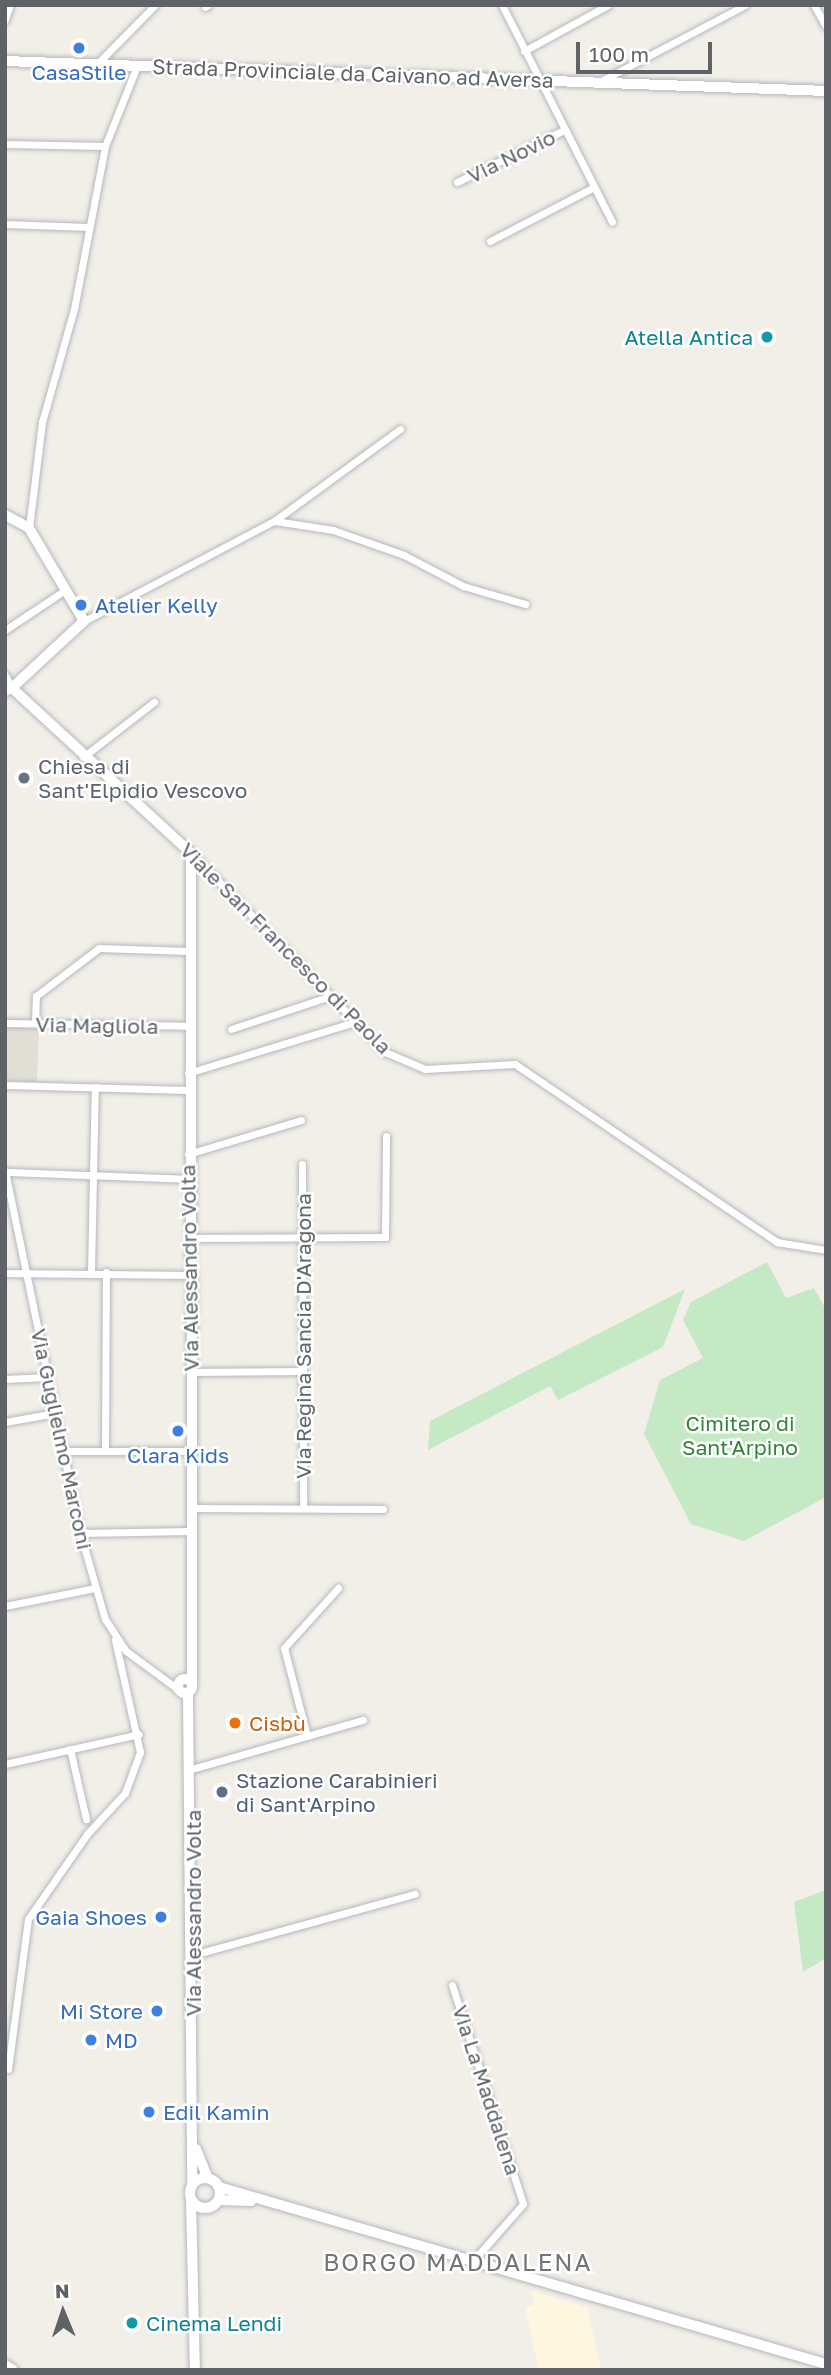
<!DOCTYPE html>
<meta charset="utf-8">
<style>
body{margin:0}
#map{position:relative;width:831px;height:2375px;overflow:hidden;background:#f1efe8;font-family:"Golos Text",sans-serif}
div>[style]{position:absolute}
.commercial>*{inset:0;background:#fef7e0}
.education>*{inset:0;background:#e1ded6}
.green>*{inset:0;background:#c5e8c5}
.roads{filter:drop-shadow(0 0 2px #b5b8bc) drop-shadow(0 0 2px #b5b8bc)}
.street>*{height:7px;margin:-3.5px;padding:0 3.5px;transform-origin:3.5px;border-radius:3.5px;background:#fff}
.secondary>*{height:10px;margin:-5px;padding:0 5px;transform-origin:5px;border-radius:5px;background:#fff}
.secondary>.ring{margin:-5px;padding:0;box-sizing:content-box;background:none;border:10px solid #fff;border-radius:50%}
.dots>*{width:19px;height:19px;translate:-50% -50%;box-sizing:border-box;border:4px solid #fff;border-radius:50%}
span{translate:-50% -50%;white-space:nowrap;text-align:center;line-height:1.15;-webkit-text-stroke:5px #fff;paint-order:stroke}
.shop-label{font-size:21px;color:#366cbe}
.left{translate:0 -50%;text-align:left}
.right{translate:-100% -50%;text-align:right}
.street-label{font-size:21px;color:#5f6368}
.culture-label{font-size:21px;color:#0d838f}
.worship-label{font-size:21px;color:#5b616d}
.park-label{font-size:21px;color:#348238}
.food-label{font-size:21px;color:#c56008}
.service-label{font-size:21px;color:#4e5e75}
.quarter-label{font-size:24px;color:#70757a;letter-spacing:2px}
.frame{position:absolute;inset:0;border:7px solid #5f6368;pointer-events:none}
.north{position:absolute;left:28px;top:2277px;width:70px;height:70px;-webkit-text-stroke:5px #fff;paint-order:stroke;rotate:358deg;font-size:19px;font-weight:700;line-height:28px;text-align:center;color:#5f6368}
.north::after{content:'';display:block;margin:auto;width:24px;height:32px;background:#5f6368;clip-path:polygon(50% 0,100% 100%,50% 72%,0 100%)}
.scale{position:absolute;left:576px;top:42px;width:136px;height:32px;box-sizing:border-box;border:4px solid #5f6368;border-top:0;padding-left:9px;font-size:21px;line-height:24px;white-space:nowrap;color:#5f6368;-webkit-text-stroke:5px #fff;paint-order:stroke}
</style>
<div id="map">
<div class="commercial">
<i style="clip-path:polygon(531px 2291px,587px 2307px,601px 2370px,539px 2370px,525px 2307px,535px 2304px)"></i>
</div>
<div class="education">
<i style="clip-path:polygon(5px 1027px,39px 1029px,37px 1082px,5px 1081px)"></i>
</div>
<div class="green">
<i style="clip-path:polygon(767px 1262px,786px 1298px,814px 1288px,826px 1310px,826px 1497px,744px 1541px,691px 1524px,644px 1434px,660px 1380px,703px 1358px,683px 1320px,691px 1302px)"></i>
<i style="clip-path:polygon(685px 1289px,663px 1347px,558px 1400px,550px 1386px,428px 1450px,430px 1421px)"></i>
<i style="clip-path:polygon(826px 1890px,826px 1958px,803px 1972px,794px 1902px)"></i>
</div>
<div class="roads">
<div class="street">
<i style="left:502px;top:5px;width:243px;rotate:63.1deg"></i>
<i style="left:814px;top:5px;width:25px;rotate:61deg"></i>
<i style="left:205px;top:7px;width:4px;rotate:-34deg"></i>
<i style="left:5px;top:20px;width:16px;rotate:-72deg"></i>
<i style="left:524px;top:51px;width:96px;rotate:-28.7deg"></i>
<i style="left:96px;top:65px;width:84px;rotate:-45.5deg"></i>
<i style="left:601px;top:81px;width:163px;rotate:-27.8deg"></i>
<i style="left:5px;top:144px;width:100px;rotate:1.1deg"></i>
<i style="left:457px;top:182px;width:119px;rotate:-25.9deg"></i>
<i style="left:5px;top:224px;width:83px;rotate:2.1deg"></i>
<i style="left:490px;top:241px;width:117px;rotate:-27.4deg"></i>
<i style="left:275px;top:521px;width:59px;rotate:8.8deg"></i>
<i style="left:333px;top:530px;width:75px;rotate:19.4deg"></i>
<i style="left:404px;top:555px;width:67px;rotate:27.7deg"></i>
<i style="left:463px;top:586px;width:65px;rotate:16.2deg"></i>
<i style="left:29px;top:528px;width:107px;rotate:-83deg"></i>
<i style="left:42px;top:422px;width:117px;rotate:-74.2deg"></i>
<i style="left:74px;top:309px;width:166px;rotate:-79.2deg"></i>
<i style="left:105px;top:146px;width:86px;rotate:-68.2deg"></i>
<i style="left:84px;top:621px;width:215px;rotate:-27.8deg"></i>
<i style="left:274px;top:521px;width:156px;rotate:-36.1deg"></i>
<i style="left:5px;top:630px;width:72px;rotate:-33.7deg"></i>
<i style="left:5px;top:675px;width:15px;rotate:62deg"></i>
<i style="left:12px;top:688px;width:8px;rotate:150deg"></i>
<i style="left:83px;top:757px;width:90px;rotate:-37.8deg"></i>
<i style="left:191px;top:853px;width:278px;rotate:45.7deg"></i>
<i style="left:385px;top:1052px;width:43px;rotate:23deg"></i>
<i style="left:425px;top:1069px;width:90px;rotate:-3.2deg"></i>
<i style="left:515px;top:1064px;width:317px;rotate:34.2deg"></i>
<i style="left:777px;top:1242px;width:50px;rotate:9.3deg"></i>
<i style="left:5px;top:1023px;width:183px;rotate:0.9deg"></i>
<i style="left:35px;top:1023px;width:27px;rotate:-88deg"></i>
<i style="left:36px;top:996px;width:79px;rotate:-37.3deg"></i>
<i style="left:99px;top:948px;width:89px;rotate:1.9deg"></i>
<i style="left:231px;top:1029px;width:105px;rotate:-18.3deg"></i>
<i style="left:188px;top:1073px;width:175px;rotate:-17deg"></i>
<i style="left:5px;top:1085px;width:183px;rotate:1.6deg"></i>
<i style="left:188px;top:1154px;width:118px;rotate:-16.7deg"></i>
<i style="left:302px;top:1164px;width:344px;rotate:89.8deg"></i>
<i style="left:5px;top:1171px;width:370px;rotate:78.3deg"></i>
<i style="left:80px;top:1533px;width:90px;rotate:73.8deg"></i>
<i style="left:105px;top:1619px;width:38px;rotate:57deg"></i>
<i style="left:126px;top:1651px;width:66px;rotate:36.3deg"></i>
<i style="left:6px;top:1172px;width:181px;rotate:2.2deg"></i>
<i style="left:189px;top:1238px;width:196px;rotate:-0.3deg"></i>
<i style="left:385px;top:1237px;width:101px;rotate:-89.4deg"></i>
<i style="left:91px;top:1271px;width:184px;rotate:-88.8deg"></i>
<i style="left:5px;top:1273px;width:184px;rotate:0.6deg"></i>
<i style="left:190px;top:1372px;width:113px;rotate:-0.5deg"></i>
<i style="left:5px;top:1379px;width:43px;rotate:-2.7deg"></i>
<i style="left:5px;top:1422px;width:51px;rotate:-10.2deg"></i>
<i style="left:105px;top:1450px;width:178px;rotate:-89.7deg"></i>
<i style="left:62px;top:1451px;width:128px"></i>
<i style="left:191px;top:1508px;width:192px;rotate:0.3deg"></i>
<i style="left:80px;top:1533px;width:111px;rotate:-1deg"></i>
<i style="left:5px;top:1606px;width:92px;rotate:-11.3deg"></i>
<i style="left:307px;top:1736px;width:91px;rotate:-104.6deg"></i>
<i style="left:284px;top:1648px;width:81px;rotate:-48deg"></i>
<i style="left:70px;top:1749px;width:72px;rotate:77.1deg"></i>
<i style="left:5px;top:1764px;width:137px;rotate:-12.6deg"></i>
<i style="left:192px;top:1769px;width:178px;rotate:-16deg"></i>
<i style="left:193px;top:1955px;width:230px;rotate:-15.4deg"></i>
<i style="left:452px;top:1985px;width:230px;rotate:72deg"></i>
<i style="left:523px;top:2204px;width:76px;rotate:131.3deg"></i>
<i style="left:8px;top:2069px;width:151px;rotate:-82.4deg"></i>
<i style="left:28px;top:1919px;width:103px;rotate:-55.2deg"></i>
<i style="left:87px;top:1834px;width:56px;rotate:-47.2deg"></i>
<i style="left:125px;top:1793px;width:44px;rotate:-69.9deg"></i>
<i style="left:140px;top:1752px;width:115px;rotate:-102.6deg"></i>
</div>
<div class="secondary">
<i style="left:5px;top:61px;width:822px;rotate:2.09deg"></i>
<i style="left:5px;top:515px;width:27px;rotate:28deg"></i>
<i style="left:29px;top:528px;width:108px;rotate:59.4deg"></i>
<i style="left:84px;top:621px;width:98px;rotate:137.1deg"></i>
<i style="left:12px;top:688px;width:243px;rotate:42.7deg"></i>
<i style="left:191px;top:853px;width:830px;rotate:89.93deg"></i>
<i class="ring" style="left:178px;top:1679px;width:4px;height:4px"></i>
<i style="left:188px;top:1693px;width:492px;rotate:89.5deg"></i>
<i style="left:196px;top:2149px;width:31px;rotate:68deg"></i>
<i class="ring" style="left:190px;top:2178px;width:20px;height:20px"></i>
<i style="left:219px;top:2187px;width:632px;rotate:16.26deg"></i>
<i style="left:191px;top:2199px;width:171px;rotate:88.7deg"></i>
<i style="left:219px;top:2200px;width:32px;rotate:2deg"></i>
<i style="left:5px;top:2365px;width:9px;rotate:32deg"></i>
</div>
</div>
<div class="dots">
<i style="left:79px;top:48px;background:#3f7fe0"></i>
<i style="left:767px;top:337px;background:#0f9aa8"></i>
<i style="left:81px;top:605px;background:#3f7fe0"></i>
<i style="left:24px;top:778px;background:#6b7280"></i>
<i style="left:178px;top:1431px;background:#3f7fe0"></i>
<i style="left:235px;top:1723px;background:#e8710a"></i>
<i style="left:222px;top:1792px;background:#5c6f8a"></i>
<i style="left:161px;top:1917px;background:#3f7fe0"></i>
<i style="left:157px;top:2011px;background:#3f7fe0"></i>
<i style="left:91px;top:2040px;background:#3f7fe0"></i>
<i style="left:149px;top:2112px;background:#3f7fe0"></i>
<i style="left:132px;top:2323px;background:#0f9aa8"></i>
</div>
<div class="shop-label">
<span style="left:79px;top:72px">CasaStile</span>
<span class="left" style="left:95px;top:605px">Atelier Kelly</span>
<span style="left:178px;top:1455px">Clara Kids</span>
<span class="right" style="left:147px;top:1917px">Gaia Shoes</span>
<span class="right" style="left:143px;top:2011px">Mi Store</span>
<span class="left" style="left:105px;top:2040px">MD</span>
<span class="left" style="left:163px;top:2112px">Edil Kamin</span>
</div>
<div class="street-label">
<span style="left:353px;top:73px;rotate:2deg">Strada Provinciale da Caivano ad Aversa</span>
<span style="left:511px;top:156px;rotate:-26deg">Via Novio</span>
<span style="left:286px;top:948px;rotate:45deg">Viale San Francesco di Paola</span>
<span style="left:97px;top:1025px;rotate:1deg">Via Magliola</span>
<span style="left:189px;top:1268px;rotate:-91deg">Via Alessandro Volta</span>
<span style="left:303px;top:1336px;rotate:-90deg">Via Regina Sancia D'Aragona</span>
<span style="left:62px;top:1439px;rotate:78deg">Via Guglielmo Marconi</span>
<span style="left:193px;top:1913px;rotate:-90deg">Via Alessandro Volta</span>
<span style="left:487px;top:2090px;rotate:72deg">Via La Maddalena</span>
</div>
<div class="culture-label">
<span class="right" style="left:753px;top:337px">Atella Antica</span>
<span class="left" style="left:146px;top:2323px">Cinema Lendi</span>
</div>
<div class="worship-label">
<span class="left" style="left:38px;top:778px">Chiesa di<br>Sant'Elpidio Vescovo</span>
</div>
<div class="park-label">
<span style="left:740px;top:1435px">Cimitero di<br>Sant'Arpino</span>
</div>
<div class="food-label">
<span class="left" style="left:249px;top:1723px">Cisbù</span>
</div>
<div class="service-label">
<span class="left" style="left:236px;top:1792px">Stazione Carabinieri<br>di Sant'Arpino</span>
</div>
<div class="quarter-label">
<span style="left:458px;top:2262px">BORGO MADDALENA</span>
</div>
<div class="frame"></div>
<div class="north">N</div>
<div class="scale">100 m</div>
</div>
